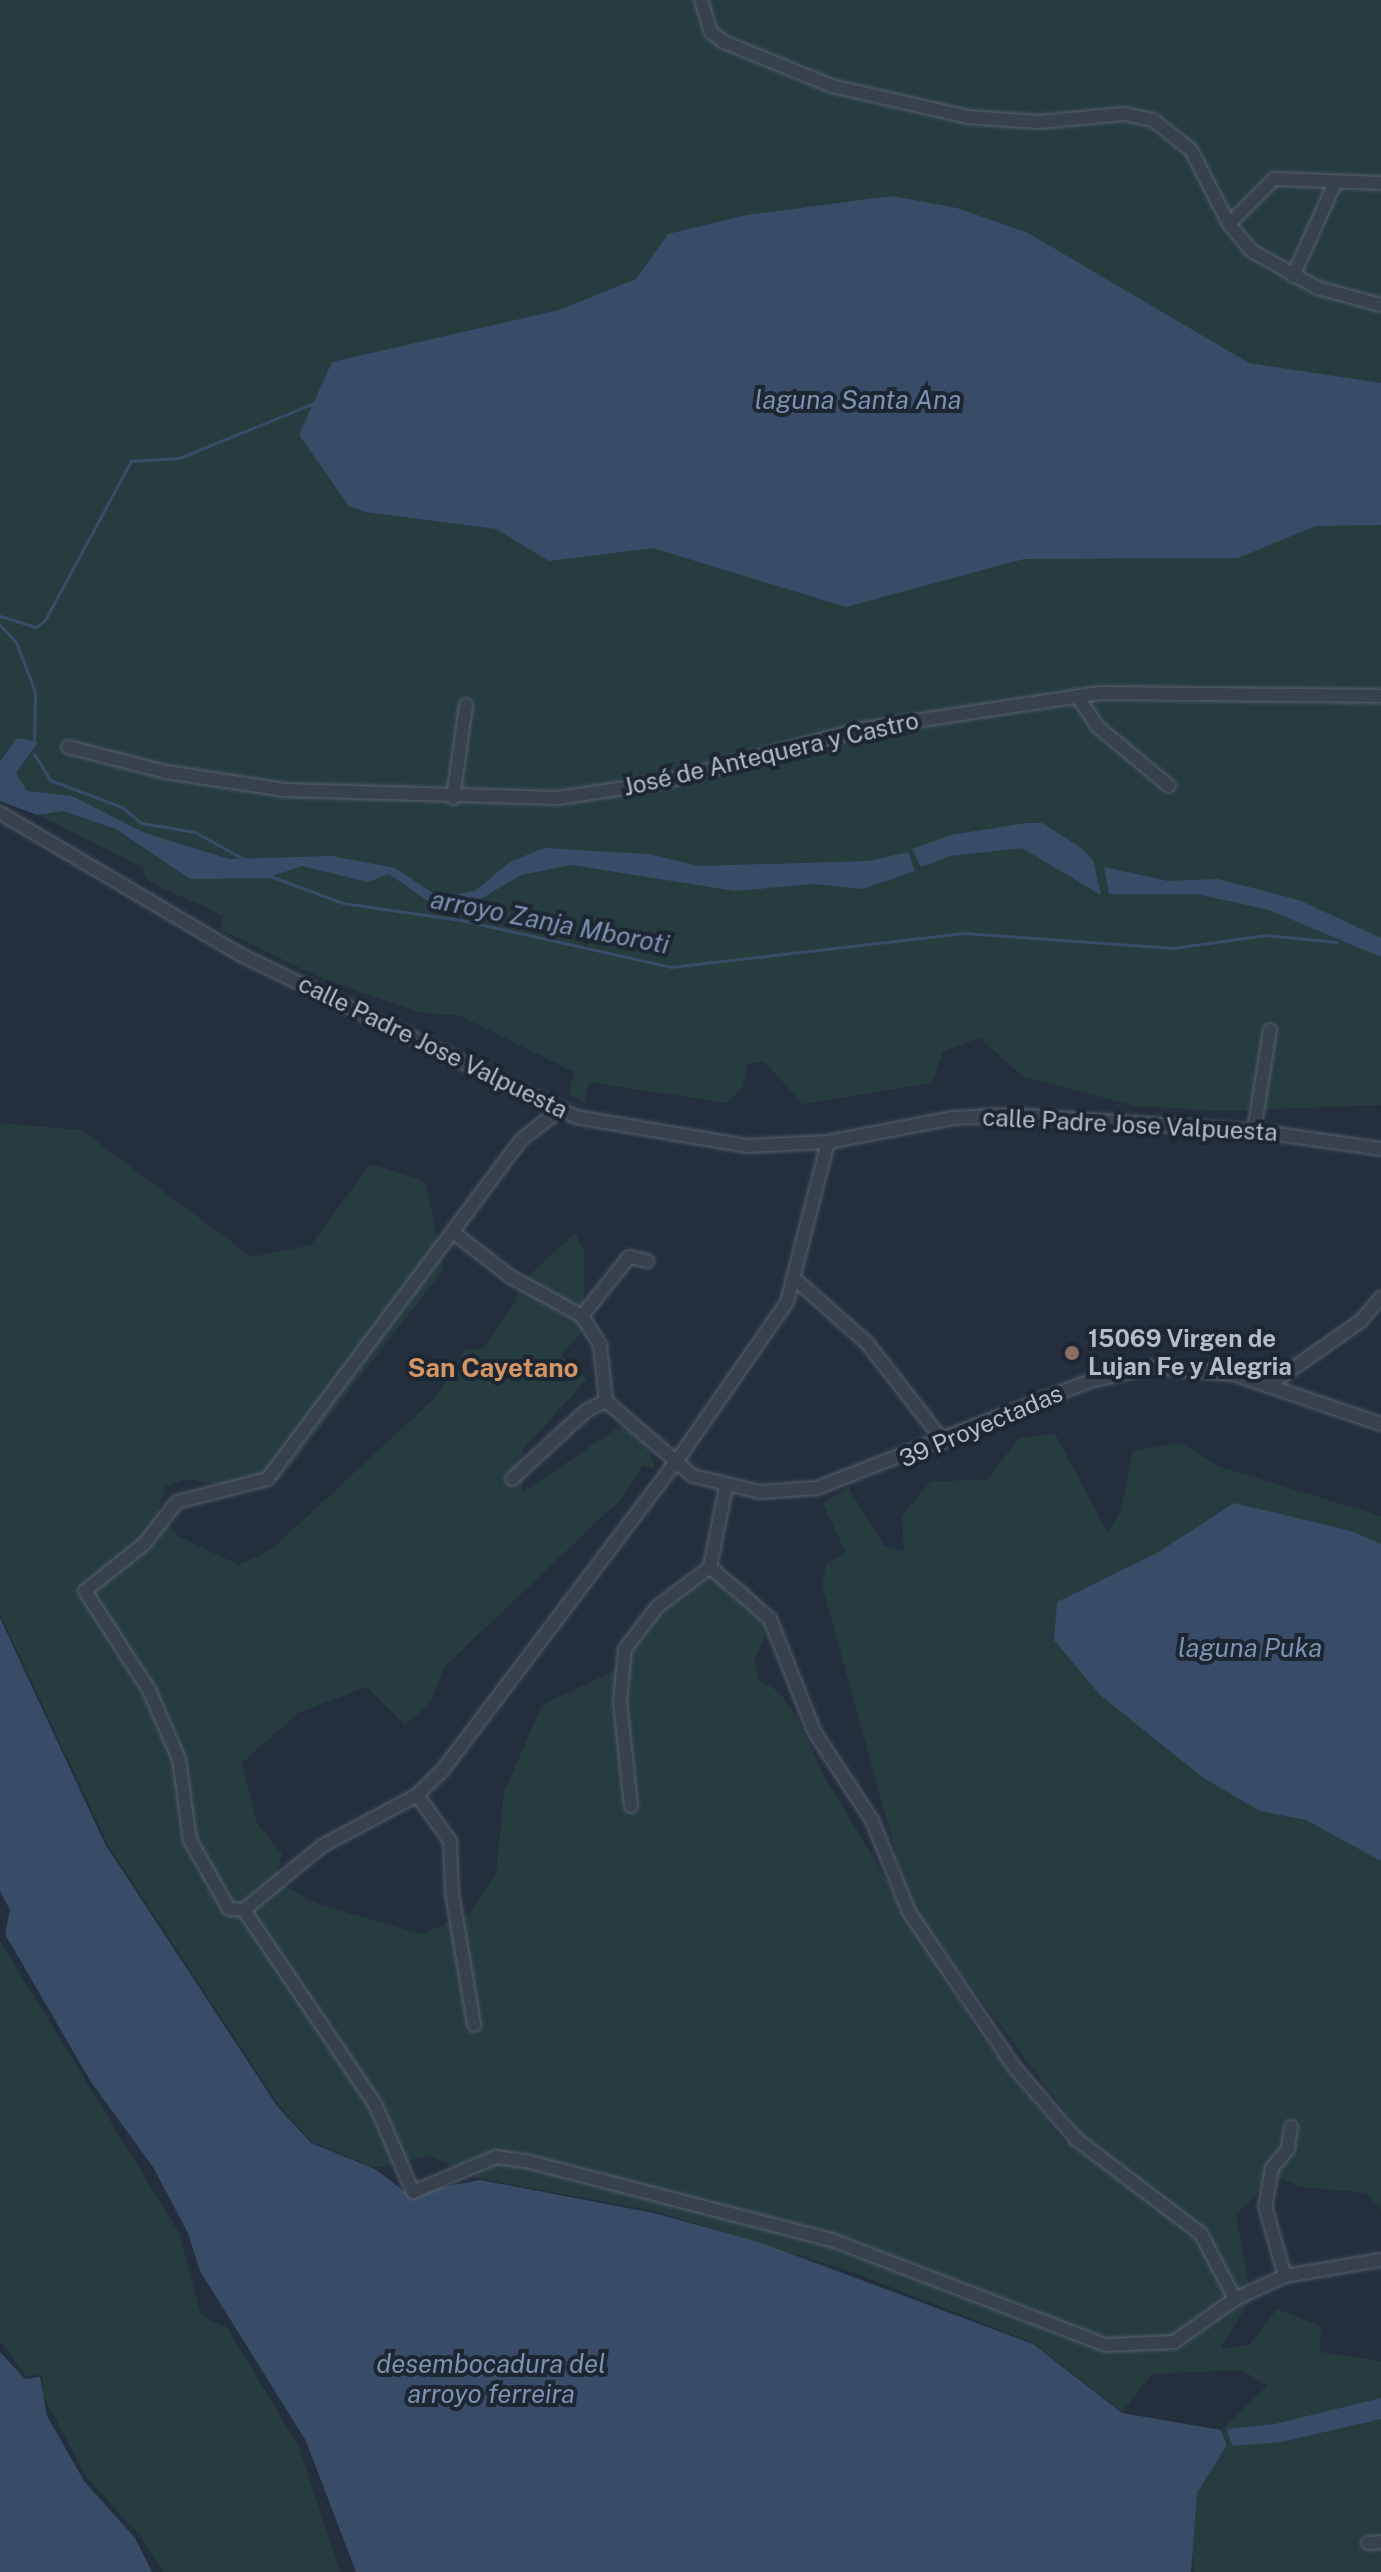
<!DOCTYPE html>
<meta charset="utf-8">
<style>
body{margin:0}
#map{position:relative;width:1381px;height:2572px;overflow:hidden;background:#242f3e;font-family:"Public Sans",sans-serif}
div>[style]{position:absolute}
.green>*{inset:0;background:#263c3f}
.water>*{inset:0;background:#394c67}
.stream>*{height:3px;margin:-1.5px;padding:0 1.5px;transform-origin:1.5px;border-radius:1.5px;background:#394c67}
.roads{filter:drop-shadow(0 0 2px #565f6c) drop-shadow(0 0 2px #565f6c)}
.minor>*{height:12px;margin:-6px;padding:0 6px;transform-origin:6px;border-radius:6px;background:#38414e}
.dots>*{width:22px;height:22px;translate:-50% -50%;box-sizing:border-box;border:4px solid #1d2633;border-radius:50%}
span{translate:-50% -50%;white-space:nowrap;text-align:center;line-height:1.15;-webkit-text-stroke:8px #1d2633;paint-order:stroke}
.street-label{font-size:24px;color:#b4bcc9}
.poi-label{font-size:24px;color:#b4bcc9;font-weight:700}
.left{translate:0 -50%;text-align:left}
.water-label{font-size:26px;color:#7c92b1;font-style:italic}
.neighbourhood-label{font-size:26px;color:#d59563;font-weight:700}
</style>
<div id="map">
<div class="green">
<i style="clip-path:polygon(0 0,1381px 0,1381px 1105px,1225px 1111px,1135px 1106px,1022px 1076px,980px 1038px,943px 1051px,932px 1083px,803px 1104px,764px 1061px,748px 1064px,743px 1087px,726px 1103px,589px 1082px,585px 1104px,569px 1093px,574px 1072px,460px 1016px,418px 1012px,319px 977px,219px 929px,223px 917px,212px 910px,159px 887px,146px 879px,142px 867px,0 795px)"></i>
<i style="clip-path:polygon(0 1123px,81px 1130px,252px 1257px,311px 1245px,370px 1164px,425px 1181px,444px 1269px,280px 1480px,228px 1486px,185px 1479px,165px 1487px,159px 1510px,178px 1536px,239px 1565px,272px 1549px,438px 1395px,465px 1349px,483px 1349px,516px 1301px,517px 1287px,575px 1233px,584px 1251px,584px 1329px,561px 1355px,587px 1379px,523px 1449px,523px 1492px,622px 1425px,648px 1444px,655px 1469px,643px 1465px,621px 1499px,444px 1667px,432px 1701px,405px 1725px,366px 1687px,298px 1713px,242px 1763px,257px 1823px,282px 1854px,275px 1881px,318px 1904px,421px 1934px,469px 1914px,496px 1873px,504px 1792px,542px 1705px,614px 1671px,672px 1594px,717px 1571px,745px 1582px,773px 1615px,755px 1660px,759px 1680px,779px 1692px,799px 1721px,823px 1774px,976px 2029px,1066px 2144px,1074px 2124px,910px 1905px,822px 1585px,826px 1564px,846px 1553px,823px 1504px,848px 1487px,884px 1546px,904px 1551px,902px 1516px,931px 1481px,987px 1480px,1019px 1438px,1055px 1434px,1108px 1533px,1121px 1510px,1133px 1451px,1181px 1443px,1220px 1467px,1381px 1516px,1381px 2210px,1367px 2193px,1301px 2187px,1274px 2176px,1236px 2215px,1251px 2298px,1220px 2349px,1249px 2345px,1277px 2309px,1321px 2326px,1320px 2352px,1381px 2361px,1381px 2572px,1194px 2572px,1189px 2494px,1228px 2445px,1222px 2429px,1267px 2386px,1242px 2370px,1152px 2374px,1122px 2412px,1033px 2343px,847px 2270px,654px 2211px,481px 2179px,430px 2156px,375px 2168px,312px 2142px,279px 2105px,108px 1845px,0 1614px)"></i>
<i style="clip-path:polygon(0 1941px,179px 2233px,201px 2315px,228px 2329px,299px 2447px,340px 2572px,164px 2572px,139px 2534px,87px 2478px,43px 2395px,42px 2375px,26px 2376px,0 2341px)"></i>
</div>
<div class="water">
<i style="clip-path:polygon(892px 196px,957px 208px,1028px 233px,1249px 363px,1381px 383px,1381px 525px,1316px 526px,1238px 558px,1024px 559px,846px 607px,653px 548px,549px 561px,496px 529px,366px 512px,349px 506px,299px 435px,332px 362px,559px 310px,636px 279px,668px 234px,747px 215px)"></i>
<i style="clip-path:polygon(17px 738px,38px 742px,16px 773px,27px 791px,72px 796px,145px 833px,229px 859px,332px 856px,395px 868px,439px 897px,475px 891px,510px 862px,544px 848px,648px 854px,699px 866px,868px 861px,908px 852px,915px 871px,862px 889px,814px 884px,735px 891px,572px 865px,521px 875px,467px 907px,439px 909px,389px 874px,368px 882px,302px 866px,267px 878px,190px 879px,116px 829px,63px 811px,37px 815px,0 801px,0 762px)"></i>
<i style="clip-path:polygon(1026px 823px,1042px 823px,1080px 847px,1093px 860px,1101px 895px,1022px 848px,950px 856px,921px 867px,912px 849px,951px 835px)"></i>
<i style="clip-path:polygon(1104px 867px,1168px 881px,1218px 879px,1299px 900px,1381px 938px,1381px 957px,1269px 910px,1197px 894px,1109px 894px)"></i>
<i style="clip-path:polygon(1234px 1503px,1351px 1531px,1381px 1544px,1381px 1861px,1306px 1820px,1260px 1811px,1202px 1777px,1099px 1694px,1054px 1640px,1057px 1602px,1157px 1553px)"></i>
<i style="clip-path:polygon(0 1618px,105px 1844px,277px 2106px,311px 2143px,375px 2169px,408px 2194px,480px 2180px,654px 2213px,762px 2243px,1033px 2344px,1122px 2413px,1221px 2430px,1227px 2445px,1197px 2493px,1191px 2572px,356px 2572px,306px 2441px,200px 2271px,188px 2233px,153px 2167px,91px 2082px,5px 1934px,10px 1910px,0 1891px)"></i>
<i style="clip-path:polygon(0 2352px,25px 2379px,40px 2377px,47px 2416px,84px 2481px,135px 2538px,152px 2572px,0 2572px)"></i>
<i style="clip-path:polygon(1381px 2398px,1381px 2419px,1281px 2442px,1232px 2446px,1227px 2429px,1275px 2424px)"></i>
</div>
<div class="stream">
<i style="left:0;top:616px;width:38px;rotate:17deg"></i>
<i style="left:36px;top:627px;width:11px;rotate:-38deg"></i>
<i style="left:45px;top:620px;width:181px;rotate:-61.6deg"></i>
<i style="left:131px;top:461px;width:48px;rotate:-3.6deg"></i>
<i style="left:179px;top:458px;width:149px;rotate:-22.1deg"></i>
<i style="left:0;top:625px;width:23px;rotate:47deg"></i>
<i style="left:16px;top:642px;width:53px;rotate:69.2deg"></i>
<i style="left:35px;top:692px;width:51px;rotate:91.1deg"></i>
<i style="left:34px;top:754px;width:31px;rotate:58deg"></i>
<i style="left:50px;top:780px;width:77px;rotate:20.6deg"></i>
<i style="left:122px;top:807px;width:25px;rotate:40deg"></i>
<i style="left:141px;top:823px;width:55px;rotate:9.5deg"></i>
<i style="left:195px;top:832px;width:60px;rotate:29.1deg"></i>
<i style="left:270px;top:876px;width:78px;rotate:20.3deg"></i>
<i style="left:343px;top:903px;width:119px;rotate:8.2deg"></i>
<i style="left:461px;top:920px;width:215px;rotate:12.6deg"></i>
<i style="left:671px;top:967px;width:295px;rotate:-6.6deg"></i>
<i style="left:964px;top:933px;width:210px;rotate:4.1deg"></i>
<i style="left:1173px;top:948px;width:93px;rotate:-8deg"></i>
<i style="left:1265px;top:935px;width:72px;rotate:5.6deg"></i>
</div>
<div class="roads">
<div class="minor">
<i style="left:701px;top:0;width:34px;rotate:73deg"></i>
<i style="left:711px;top:32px;width:16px;rotate:38deg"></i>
<i style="left:724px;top:42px;width:117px;rotate:22.2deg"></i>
<i style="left:832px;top:86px;width:139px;rotate:12.8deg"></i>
<i style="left:968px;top:117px;width:71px;rotate:4deg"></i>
<i style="left:1039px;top:122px;width:85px;rotate:-5.4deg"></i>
<i style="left:1124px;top:114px;width:30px;rotate:12deg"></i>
<i style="left:1153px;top:120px;width:48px;rotate:38.3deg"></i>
<i style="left:1191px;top:150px;width:83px;rotate:62.8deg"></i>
<i style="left:1229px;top:224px;width:35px;rotate:50deg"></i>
<i style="left:1252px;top:251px;width:76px;rotate:29.3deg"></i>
<i style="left:1318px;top:288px;width:65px;rotate:15.1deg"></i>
<i style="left:1229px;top:224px;width:64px;rotate:-45deg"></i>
<i style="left:1274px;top:179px;width:107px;rotate:2.1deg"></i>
<i style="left:1293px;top:276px;width:102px;rotate:-65.7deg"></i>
<i style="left:1077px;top:696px;width:37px;rotate:56deg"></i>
<i style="left:1098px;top:727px;width:92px;rotate:39.7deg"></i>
<i style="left:68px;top:747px;width:101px;rotate:14.3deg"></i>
<i style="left:166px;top:772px;width:120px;rotate:8.6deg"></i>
<i style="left:285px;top:790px;width:273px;rotate:1.7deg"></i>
<i style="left:558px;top:798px;width:107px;rotate:-8.6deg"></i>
<i style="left:664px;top:782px;width:205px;rotate:-15deg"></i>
<i style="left:862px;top:729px;width:241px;rotate:-8.6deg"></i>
<i style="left:1100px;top:693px;width:281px;rotate:0.6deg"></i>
<i style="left:453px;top:798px;width:94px;rotate:-82deg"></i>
<i style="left:0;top:813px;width:282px;rotate:30.5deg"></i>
<i style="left:243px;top:956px;width:370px;rotate:25.8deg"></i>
<i style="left:576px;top:1117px;width:173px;rotate:9.6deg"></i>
<i style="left:747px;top:1146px;width:81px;rotate:-2.8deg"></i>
<i style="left:828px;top:1142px;width:127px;rotate:-10.9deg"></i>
<i style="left:953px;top:1118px;width:60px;rotate:-2.9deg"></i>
<i style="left:1013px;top:1115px;width:250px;rotate:3.9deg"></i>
<i style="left:1262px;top:1132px;width:120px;rotate:8.1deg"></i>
<i style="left:557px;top:1112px;width:46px;rotate:142.1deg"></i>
<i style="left:521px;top:1140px;width:424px;rotate:126.8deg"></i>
<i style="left:267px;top:1479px;width:93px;rotate:165.7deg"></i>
<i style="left:177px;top:1502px;width:53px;rotate:128.2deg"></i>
<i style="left:144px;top:1544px;width:75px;rotate:141.5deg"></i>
<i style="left:85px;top:1591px;width:118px;rotate:57.1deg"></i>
<i style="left:149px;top:1690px;width:75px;rotate:66.5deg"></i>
<i style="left:179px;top:1759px;width:82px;rotate:82.3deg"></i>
<i style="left:190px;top:1840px;width:79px;rotate:60.5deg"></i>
<i style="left:229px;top:1909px;width:15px;rotate:4deg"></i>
<i style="left:244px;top:1910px;width:101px;rotate:-39.4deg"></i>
<i style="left:322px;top:1846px;width:108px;rotate:-28.2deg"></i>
<i style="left:417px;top:1795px;width:35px;rotate:-44deg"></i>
<i style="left:442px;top:1771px;width:388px;rotate:-52.9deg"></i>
<i style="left:676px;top:1462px;width:195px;rotate:-55.2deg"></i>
<i style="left:787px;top:1302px;width:165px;rotate:-75.6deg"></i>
<i style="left:1254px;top:1131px;width:102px;rotate:-81deg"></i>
<i style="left:454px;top:1233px;width:72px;rotate:37.7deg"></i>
<i style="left:511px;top:1277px;width:81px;rotate:28.8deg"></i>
<i style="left:582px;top:1316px;width:34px;rotate:58deg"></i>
<i style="left:600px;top:1345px;width:56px;rotate:83.9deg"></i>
<i style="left:796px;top:1280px;width:95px;rotate:41.6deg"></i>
<i style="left:867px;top:1343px;width:125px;rotate:52.1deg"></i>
<i style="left:582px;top:1316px;width:75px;rotate:-51.5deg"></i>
<i style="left:629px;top:1257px;width:19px;rotate:12deg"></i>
<i style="left:1268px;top:1386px;width:113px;rotate:-35deg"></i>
<i style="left:1361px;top:1321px;width:31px;rotate:-50deg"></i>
<i style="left:512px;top:1479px;width:100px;rotate:-42.6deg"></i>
<i style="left:586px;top:1411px;width:22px;rotate:-27deg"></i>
<i style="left:606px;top:1401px;width:115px;rotate:40.8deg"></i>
<i style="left:693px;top:1476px;width:69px;rotate:13.4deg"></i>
<i style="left:760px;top:1492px;width:57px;rotate:-4deg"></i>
<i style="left:817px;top:1488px;width:293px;rotate:-21.4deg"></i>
<i style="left:1090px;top:1381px;width:64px;rotate:-12.7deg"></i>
<i style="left:1152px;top:1367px;width:81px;rotate:4.9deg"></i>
<i style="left:1233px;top:1374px;width:156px;rotate:18.7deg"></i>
<i style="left:726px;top:1487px;width:82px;rotate:101.3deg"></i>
<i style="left:710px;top:1567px;width:79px;rotate:40.9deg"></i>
<i style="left:770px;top:1619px;width:123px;rotate:68.5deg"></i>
<i style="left:815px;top:1733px;width:104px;rotate:56.8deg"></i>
<i style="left:872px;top:1820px;width:99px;rotate:68.1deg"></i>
<i style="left:909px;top:1912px;width:189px;rotate:55.8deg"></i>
<i style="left:1015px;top:2068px;width:94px;rotate:49.3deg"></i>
<i style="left:1076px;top:2139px;width:157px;rotate:37.2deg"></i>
<i style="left:1201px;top:2234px;width:73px;rotate:62.4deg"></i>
<i style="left:417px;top:1795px;width:57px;rotate:54.3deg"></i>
<i style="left:450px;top:1841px;width:52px;rotate:87.8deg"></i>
<i style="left:452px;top:1893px;width:134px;rotate:80.5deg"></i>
<i style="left:631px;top:1806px;width:105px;rotate:-96deg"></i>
<i style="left:620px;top:1702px;width:53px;rotate:-84.6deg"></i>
<i style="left:625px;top:1649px;width:53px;rotate:-52.7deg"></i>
<i style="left:657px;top:1607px;width:66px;rotate:-37deg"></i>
<i style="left:244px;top:1910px;width:234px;rotate:56deg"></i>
<i style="left:375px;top:2104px;width:96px;rotate:66.6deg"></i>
<i style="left:413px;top:2192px;width:90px;rotate:-22.9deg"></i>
<i style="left:496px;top:2157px;width:30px;rotate:8deg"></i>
<i style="left:526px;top:2161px;width:316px;rotate:14.5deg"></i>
<i style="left:832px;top:2240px;width:293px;rotate:21deg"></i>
<i style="left:1106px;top:2345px;width:68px;rotate:-2.5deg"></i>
<i style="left:1174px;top:2342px;width:75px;rotate:-35.2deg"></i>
<i style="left:1235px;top:2299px;width:55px;rotate:-24.7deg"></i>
<i style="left:1291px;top:2127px;width:22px;rotate:98deg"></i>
<i style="left:1288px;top:2149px;width:25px;rotate:130deg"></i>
<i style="left:1272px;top:2168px;width:39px;rotate:100deg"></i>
<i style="left:1265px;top:2206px;width:73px;rotate:74.1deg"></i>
<i style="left:1285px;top:2276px;width:97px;rotate:-9.5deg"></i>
<i style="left:1368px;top:2543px;width:13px;rotate:-4deg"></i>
</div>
</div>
<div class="dots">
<i style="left:1072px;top:1353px;background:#8d6e63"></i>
</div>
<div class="street-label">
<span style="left:771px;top:754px;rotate:-13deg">José de Antequera y Castro</span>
<span style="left:433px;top:1047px;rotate:26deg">calle Padre Jose Valpuesta</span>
<span style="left:1130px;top:1125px;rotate:3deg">calle Padre Jose Valpuesta</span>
<span style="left:981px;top:1426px;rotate:-23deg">39 Proyectadas</span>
</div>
<div class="poi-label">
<span class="left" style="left:1088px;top:1353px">15069 Virgen de<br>Lujan Fe y Alegria</span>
</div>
<div class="water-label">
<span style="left:858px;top:400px">laguna Santa Ana</span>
<span style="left:550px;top:922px;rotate:11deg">arroyo Zanja Mboroti</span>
<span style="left:1250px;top:1648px">laguna Puka</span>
<span style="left:491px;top:2379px">desembocadura del<br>arroyo ferreira</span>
</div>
<div class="neighbourhood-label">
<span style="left:493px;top:1368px">San Cayetano</span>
</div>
</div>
